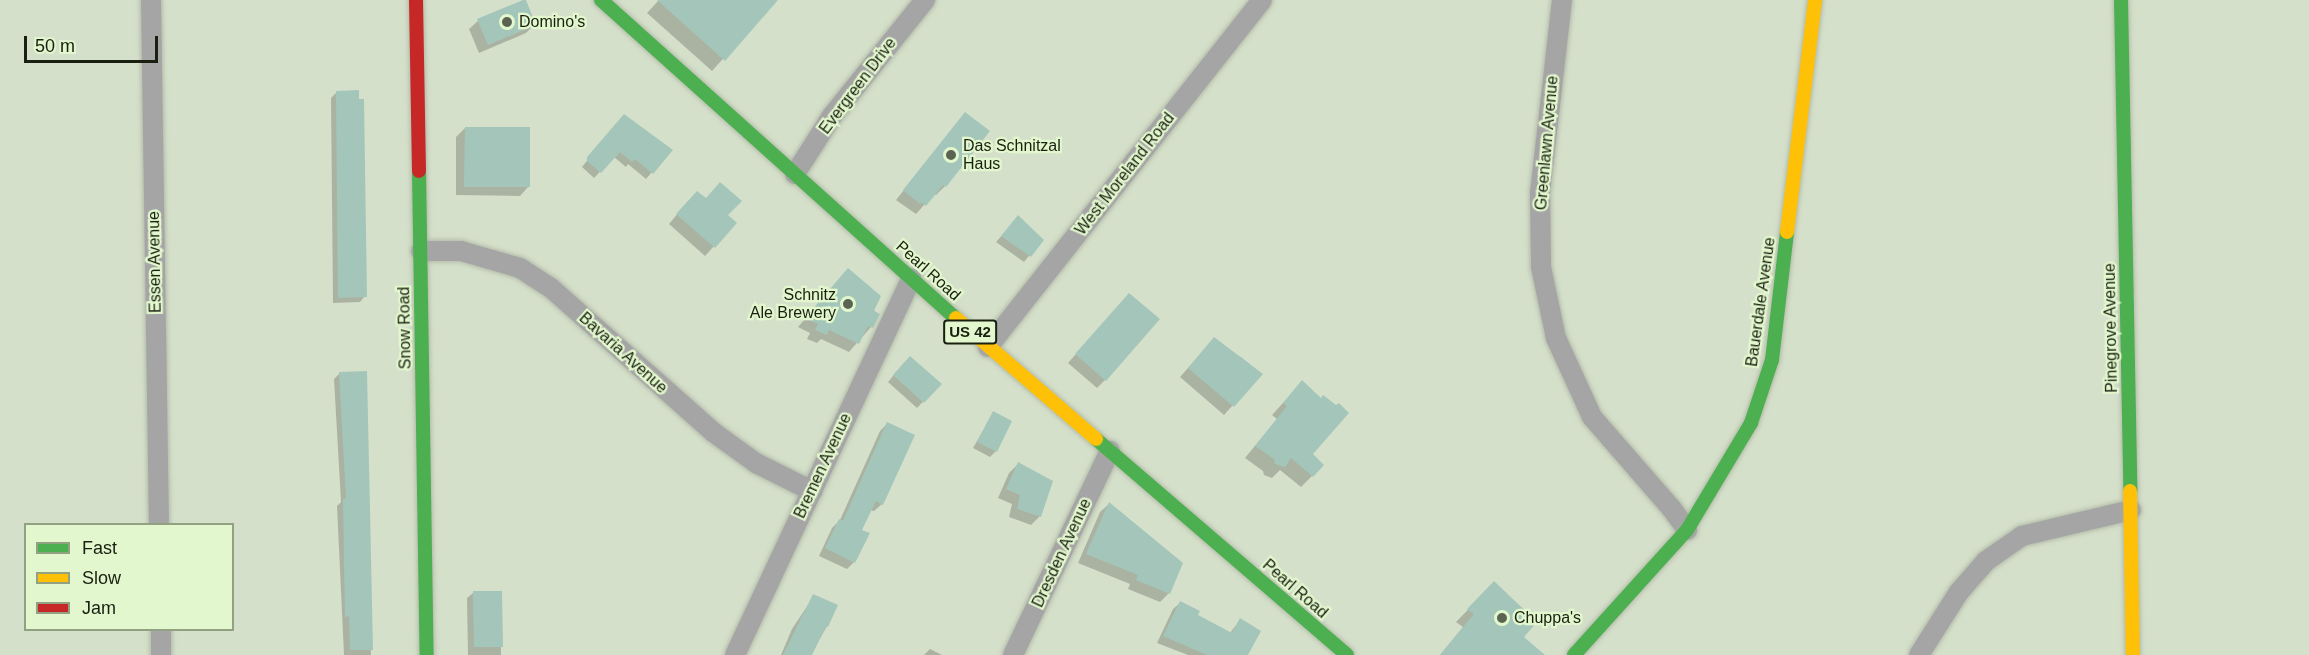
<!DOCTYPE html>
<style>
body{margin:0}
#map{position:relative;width:2309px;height:655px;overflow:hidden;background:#d5e0ca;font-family:Arial,sans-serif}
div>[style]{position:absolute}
.shadow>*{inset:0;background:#0003}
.building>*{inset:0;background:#a4c6ba}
.roads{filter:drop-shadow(0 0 2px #b3bcaa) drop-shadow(0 0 2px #b3bcaa)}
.street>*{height:20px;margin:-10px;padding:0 10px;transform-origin:10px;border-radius:10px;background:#a6a5a6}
.fast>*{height:14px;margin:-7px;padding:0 7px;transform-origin:7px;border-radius:7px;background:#4caf50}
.slow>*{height:14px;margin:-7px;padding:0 7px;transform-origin:7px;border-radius:7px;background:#ffc107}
.jam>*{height:14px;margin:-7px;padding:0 7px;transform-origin:7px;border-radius:7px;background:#c62828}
.dots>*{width:16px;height:16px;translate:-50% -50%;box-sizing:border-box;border:3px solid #e2f7cd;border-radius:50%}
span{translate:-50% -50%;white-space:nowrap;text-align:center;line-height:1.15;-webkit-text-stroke:4.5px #e2f7cd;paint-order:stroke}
.shield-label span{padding:2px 4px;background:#e2f7cd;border:2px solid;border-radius:4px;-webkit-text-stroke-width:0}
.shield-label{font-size:15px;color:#192011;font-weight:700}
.poi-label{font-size:16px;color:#192011}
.left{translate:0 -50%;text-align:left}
.right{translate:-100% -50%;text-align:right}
.street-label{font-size:16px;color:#192011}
.legend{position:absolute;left:24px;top:523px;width:210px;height:108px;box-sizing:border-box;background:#e2f7cd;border:2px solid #92a182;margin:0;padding:8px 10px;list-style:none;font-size:18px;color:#192011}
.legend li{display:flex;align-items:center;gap:12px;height:30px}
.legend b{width:30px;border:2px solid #92a182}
.scale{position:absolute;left:24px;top:36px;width:134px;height:27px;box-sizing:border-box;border:3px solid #192011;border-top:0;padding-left:8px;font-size:18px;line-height:21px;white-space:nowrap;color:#192011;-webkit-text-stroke:4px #e2f7cd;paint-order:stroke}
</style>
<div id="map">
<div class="shadow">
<i style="clip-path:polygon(659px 0,776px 0,712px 71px,647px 13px)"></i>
<i style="clip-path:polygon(524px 1px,534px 25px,526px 33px,479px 53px,469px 29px,478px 21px)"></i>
<i style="clip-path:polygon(337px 92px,365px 296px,360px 302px,333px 303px,331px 98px)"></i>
<i style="clip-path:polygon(965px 114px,988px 132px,945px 186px,936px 195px,934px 194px,916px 214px,896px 200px)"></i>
<i style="clip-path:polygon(619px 121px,671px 150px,646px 179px,628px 164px,626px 167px,614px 157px,594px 178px,582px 167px)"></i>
<i style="clip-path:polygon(465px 128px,528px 187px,520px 196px,456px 195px,456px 137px)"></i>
<i style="clip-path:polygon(705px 200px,735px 223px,705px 256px,669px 224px,688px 201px)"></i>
<i style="clip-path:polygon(1019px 217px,1042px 240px,1024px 262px,996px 242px)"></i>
<i style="clip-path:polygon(840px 279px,878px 314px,871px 327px,849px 352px,821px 339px,817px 343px,807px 339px,810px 333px,798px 327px)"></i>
<i style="clip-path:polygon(1121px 303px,1105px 380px,1097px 388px,1068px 363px)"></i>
<i style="clip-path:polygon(1206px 348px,1238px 359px,1241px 357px,1261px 374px,1224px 415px,1180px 377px)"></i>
<i style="clip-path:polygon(904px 363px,940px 384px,917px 408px,888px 382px)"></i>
<i style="clip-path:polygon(366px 372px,371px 655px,344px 655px,337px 506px,341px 502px,334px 379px,340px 373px)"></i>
<i style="clip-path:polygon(1302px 382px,1312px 476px,1301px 487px,1280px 470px,1272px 478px,1264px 475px,1263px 471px,1245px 458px,1277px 419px,1272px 415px)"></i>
<i style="clip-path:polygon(993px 413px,996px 451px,990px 457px,973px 448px)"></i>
<i style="clip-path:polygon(888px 423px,882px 504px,874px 511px,870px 510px,861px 530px,854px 562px,847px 569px,819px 556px,832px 528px,840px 520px,880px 431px)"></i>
<i style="clip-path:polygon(1018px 464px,1040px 516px,1031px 525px,1009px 517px,1012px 504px,998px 498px,1009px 473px)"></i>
<i style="clip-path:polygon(1109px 504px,1169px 593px,1160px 602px,1128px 589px,1130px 584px,1078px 563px,1100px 512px)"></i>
<i style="clip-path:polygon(1494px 583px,1522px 637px,1539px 655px,1440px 655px,1463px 627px,1456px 622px)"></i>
<i style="clip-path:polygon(473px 593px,500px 593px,501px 655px,468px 655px,467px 598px)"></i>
<i style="clip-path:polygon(814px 596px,827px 626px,811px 655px,781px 655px,792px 629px)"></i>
<i style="clip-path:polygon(1180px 603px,1196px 615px,1230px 633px,1240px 620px,1246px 655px,1188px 655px,1157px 643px,1173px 609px)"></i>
<i style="clip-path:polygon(930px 649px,942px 655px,924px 655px)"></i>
</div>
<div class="building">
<i style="clip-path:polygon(523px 0,526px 0,536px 25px,488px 45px,477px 19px)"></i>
<i style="clip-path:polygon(657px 0,778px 0,725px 61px)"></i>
<i style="clip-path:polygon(359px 90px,359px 99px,364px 99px,367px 297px,338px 298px,336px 91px)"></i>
<i style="clip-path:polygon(965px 112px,990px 131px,946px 187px,943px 185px,926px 206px,921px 202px,920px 204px,903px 190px)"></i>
<i style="clip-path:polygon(624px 114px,673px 150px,653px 174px,635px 159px,632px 162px,620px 152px,601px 173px,587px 161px,587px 157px)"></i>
<i style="clip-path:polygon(465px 127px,530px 127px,530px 187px,464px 187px)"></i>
<i style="clip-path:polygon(720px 182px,742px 201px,728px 215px,737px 223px,715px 248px,676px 214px,697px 191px,706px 198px)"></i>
<i style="clip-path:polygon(1018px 215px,1044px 240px,1031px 257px,1001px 236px)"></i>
<i style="clip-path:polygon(848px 268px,881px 296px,874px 311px,880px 314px,873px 328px,868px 326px,859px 344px,829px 330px,827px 335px,815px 330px,818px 324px,805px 318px)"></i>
<i style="clip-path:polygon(1129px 293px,1160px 319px,1106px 381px,1075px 354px)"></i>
<i style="clip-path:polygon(1214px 337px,1263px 374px,1234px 407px,1188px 368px)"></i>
<i style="clip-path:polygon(910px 356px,942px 384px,924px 403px,893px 375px)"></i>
<i style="clip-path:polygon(367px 371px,373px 650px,350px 650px,349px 616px,345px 617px,343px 499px,346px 498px,339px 372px)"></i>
<i style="clip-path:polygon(1302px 380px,1321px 398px,1323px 395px,1336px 405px,1339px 403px,1349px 413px,1313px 454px,1324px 465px,1313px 477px,1291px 458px,1285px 467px,1275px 464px,1274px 459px,1255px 446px,1287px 406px,1283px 403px)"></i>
<i style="clip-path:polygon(993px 411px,1012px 421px,997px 452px,977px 442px)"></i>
<i style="clip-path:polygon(887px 422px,915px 435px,883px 505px,876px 501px,862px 530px,870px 533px,855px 563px,825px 548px,839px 519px,843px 521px)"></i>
<i style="clip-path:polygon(1018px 462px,1053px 481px,1041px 517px,1017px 509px,1020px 495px,1006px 489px)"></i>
<i style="clip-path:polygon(1109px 502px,1183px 563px,1170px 594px,1136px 580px,1138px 575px,1086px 554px)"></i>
<i style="clip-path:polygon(1494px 581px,1537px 622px,1524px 637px,1545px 655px,1440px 655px,1474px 614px,1467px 609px)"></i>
<i style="clip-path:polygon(473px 591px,502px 591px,503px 647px,474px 647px)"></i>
<i style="clip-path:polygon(813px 594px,838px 605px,828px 627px,826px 626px,812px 655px,783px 655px)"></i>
<i style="clip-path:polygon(1180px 601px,1200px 611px,1198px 615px,1232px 633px,1240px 618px,1261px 631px,1248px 655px,1207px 655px,1163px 636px)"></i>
</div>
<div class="roads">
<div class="street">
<i style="left:151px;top:0;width:524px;rotate:89.13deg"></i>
<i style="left:1562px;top:0;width:193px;rotate:96.5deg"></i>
<i style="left:1540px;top:192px;width:75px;rotate:89.2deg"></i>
<i style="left:1541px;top:267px;width:73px;rotate:78.1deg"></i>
<i style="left:1556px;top:338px;width:87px;rotate:65.5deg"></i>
<i style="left:1592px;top:417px;width:122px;rotate:49deg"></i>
<i style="left:1672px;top:509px;width:26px;rotate:54deg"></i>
<i style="left:795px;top:174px;width:69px;rotate:-57.5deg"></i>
<i style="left:832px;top:116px;width:149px;rotate:-51.3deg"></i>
<i style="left:421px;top:251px;width:40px"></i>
<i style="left:461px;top:251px;width:61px;rotate:16.1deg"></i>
<i style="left:520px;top:268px;width:37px;rotate:33deg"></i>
<i style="left:551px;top:288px;width:217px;rotate:41.6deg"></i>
<i style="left:713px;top:432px;width:53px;rotate:35.8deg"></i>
<i style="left:756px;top:463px;width:63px;rotate:26.6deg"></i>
<i style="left:988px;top:347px;width:442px;rotate:-51.7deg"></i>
<i style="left:161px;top:630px;width:25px;rotate:90deg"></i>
<i style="left:735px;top:655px;width:416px;rotate:-64.9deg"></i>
<i style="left:1013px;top:655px;width:226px;rotate:-64.6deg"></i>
<i style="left:1919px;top:655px;width:75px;rotate:-57.6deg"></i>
<i style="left:1959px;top:592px;width:41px;rotate:-48.9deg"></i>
<i style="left:1986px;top:561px;width:44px;rotate:-34.8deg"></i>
<i style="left:2022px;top:536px;width:112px;rotate:-13.4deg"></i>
</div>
<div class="fast">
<i style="left:601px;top:0;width:477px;rotate:41.9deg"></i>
<i style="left:2121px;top:0;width:491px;rotate:88.9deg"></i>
<i style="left:419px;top:171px;width:484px;rotate:89.1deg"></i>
<i style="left:1096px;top:439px;width:331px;rotate:40.7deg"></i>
<i style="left:1574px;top:655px;width:169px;rotate:-47.9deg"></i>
<i style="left:1687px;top:530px;width:125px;rotate:-59.1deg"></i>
<i style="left:1751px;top:423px;width:66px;rotate:-71.6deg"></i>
<i style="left:1772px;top:360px;width:129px;rotate:-83.3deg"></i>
</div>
<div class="slow">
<i style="left:1787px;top:232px;width:234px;rotate:-83.1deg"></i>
<i style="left:956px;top:318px;width:185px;rotate:40.8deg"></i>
<i style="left:2130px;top:491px;width:164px;rotate:89deg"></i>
</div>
<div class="jam">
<i style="left:416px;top:0;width:171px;rotate:89deg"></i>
</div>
</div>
<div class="dots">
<i style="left:507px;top:22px;background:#5b6352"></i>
<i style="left:951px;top:155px;background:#5b6352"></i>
<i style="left:848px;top:304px;background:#5b6352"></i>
<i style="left:1502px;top:618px;background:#5b6352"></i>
</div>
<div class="shield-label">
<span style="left:970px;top:332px">US 42</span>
</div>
<div class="poi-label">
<span class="left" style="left:519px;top:22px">Domino's</span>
<span class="left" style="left:963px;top:155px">Das Schnitzal<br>Haus</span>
<span class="right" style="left:836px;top:304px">Schnitz<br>Ale Brewery</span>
<span class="left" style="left:1514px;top:618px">Chuppa's</span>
</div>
<div class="street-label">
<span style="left:858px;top:86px;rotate:-53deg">Evergreen Drive</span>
<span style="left:1547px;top:143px;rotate:-85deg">Greenlawn Avenue</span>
<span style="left:1125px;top:174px;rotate:-52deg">West Moreland Road</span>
<span style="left:155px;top:262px;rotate:-91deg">Essen Avenue</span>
<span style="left:928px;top:271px;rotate:42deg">Pearl Road</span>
<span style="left:1761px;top:302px;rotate:-82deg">Bauerdale Avenue</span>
<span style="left:405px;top:328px;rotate:-91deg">Snow Road</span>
<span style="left:2111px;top:328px;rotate:-91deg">Pinegrove Avenue</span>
<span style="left:623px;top:353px;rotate:42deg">Bavaria Avenue</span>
<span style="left:823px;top:466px;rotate:-65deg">Bremen Avenue</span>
<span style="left:1062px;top:553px;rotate:-65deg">Dresden Avenue</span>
<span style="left:1295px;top:589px;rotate:41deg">Pearl Road</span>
</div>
<ul class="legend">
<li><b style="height:8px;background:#4caf50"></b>Fast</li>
<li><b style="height:8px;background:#ffc107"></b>Slow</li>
<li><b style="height:8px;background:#c62828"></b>Jam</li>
</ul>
<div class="scale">50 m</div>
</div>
